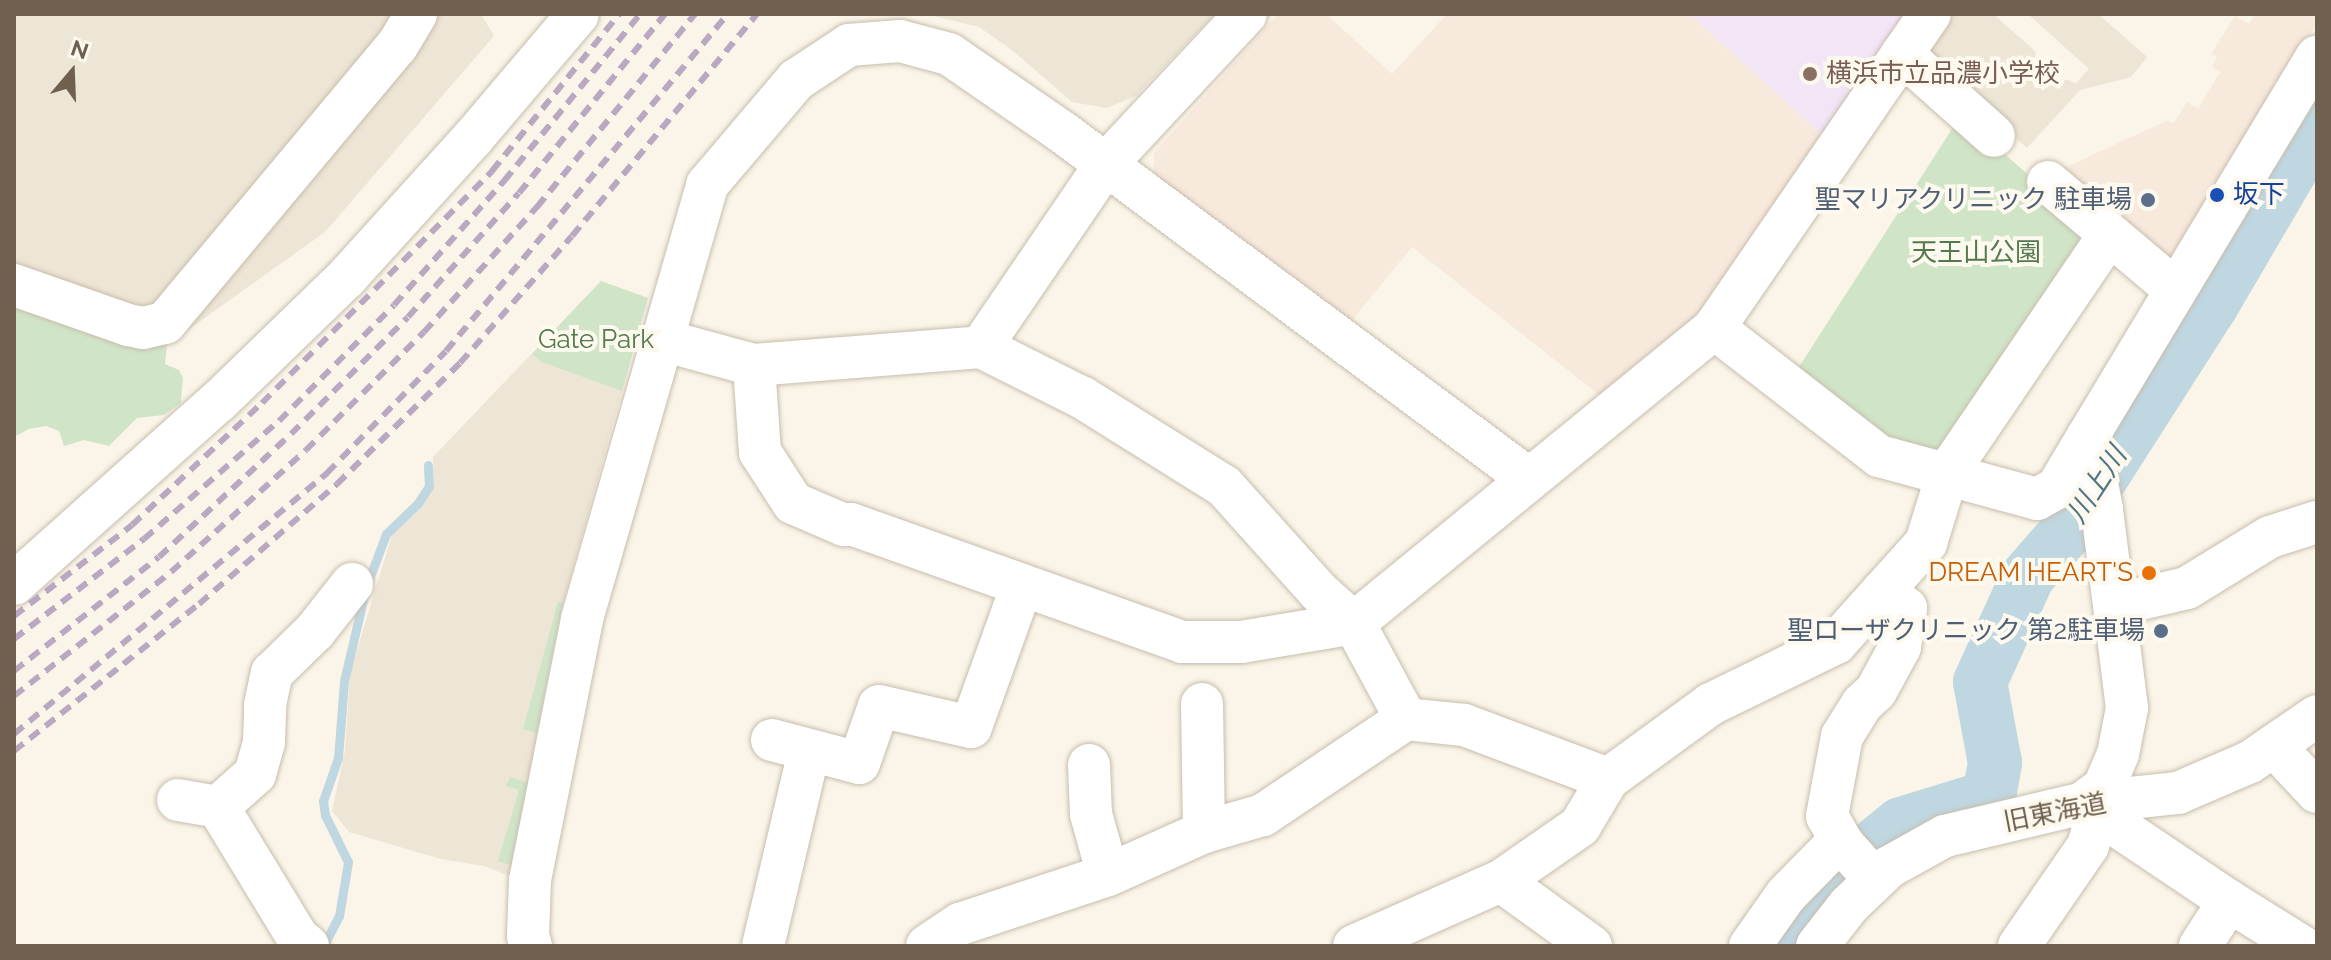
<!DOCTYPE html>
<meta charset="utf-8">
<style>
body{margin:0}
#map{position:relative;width:2331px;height:960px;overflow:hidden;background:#faf5e8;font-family:Raleway,"Noto Sans JP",sans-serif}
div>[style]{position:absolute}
.residential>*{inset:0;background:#ede5d5}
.commercial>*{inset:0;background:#f8e9dd}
.education>*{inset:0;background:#f2e5f6}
.green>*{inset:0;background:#d0e5c8}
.stream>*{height:9px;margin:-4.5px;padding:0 4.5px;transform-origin:4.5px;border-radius:4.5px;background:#bfd7e1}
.river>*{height:54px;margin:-27px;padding:0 27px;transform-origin:27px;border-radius:27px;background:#bfd7e1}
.roads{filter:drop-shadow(0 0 2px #c7bdad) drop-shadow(0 0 2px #c7bdad)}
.minor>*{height:42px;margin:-21px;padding:0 21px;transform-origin:21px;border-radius:21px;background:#fff}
.rail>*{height:6px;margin-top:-3px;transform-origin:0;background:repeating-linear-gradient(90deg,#baa8c2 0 12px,transparent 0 20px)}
.dots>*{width:22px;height:22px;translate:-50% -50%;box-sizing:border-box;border:4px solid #fdf9ee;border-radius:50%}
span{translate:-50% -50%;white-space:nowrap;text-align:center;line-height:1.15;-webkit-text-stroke:8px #fdf9ee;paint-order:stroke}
.education-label{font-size:26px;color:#785e54}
.left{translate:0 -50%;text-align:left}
.transit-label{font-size:26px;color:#164399}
.service-label{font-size:26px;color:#4e5e75}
.right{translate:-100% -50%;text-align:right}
.park-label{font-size:26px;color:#537a4c}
.food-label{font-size:26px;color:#c56008}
.street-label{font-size:26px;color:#70604f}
.water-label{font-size:28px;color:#4f7687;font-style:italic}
.frame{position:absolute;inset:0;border:16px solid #70604f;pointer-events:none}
.north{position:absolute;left:32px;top:32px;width:80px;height:80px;-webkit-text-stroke:6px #fdf9ee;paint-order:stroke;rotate:19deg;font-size:22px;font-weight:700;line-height:32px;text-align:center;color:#70604f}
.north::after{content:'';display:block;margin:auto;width:28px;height:36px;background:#70604f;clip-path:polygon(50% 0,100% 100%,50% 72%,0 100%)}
</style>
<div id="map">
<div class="residential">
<i style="clip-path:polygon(14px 14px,481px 14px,494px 36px,325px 232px,167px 345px,142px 344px,14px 382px)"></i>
<i style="clip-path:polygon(866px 14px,1215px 14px,1136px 96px,1107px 108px,1072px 102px,1012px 50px,979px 27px,929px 15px)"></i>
<i style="clip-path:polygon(1944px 14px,1993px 14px,2035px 51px,2037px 67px,2028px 77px,2043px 91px,2054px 79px,2069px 80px,2075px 84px,2089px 69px,2028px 14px,2098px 14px,2147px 57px,2131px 77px,2080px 90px,2027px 148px,1925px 57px)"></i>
<i style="clip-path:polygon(601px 281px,648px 298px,556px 628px,512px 877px,484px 866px,441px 859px,349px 832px,332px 811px,345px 751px,350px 673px,392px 535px,421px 506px,434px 487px,433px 457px)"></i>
</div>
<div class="commercial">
<i style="clip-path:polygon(1278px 14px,1326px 14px,1392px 74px,1447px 14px,1690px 14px,1822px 135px,1712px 311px,1603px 398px,1412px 247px,1348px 325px,1154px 174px,1154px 153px)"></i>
<i style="clip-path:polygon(2255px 14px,2314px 14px,2316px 25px,2173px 264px,2053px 173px,2166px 121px,2174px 123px,2187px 102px,2198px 109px,2220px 72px,2212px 67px,2217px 57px,2211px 54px,2235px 16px,2249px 24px)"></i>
</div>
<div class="education">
<i style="clip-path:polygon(1690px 14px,1906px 14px,1822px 135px)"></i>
</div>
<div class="green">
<i style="clip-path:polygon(1961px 115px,2087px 227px,2089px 243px,1948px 444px,1929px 452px,1886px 441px,1797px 370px)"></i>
<i style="clip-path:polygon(601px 281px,648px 298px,622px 391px,542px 362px,532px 354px)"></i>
<i style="clip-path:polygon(14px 302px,98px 330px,167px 345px,165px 364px,179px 370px,183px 378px,181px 403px,164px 415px,137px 418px,109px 446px,84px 440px,64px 446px,59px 431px,46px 426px,29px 429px,14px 437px)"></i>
<i style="clip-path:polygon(558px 602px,563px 603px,537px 733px,523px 729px)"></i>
<i style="clip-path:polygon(510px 777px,529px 783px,514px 866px,498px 861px,519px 790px,506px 786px)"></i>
</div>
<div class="stream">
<i style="left:324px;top:945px;width:33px;rotate:-63deg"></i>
<i style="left:339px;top:916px;width:55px;rotate:-80.5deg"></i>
<i style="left:348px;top:862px;width:52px;rotate:-116.1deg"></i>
<i style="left:325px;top:815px;width:14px;rotate:-98deg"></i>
<i style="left:323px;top:801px;width:46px;rotate:-70.8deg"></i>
<i style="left:338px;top:758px;width:77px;rotate:-85.5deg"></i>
<i style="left:344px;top:681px;width:97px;rotate:-76.8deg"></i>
<i style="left:366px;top:587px;width:57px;rotate:-69.3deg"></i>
<i style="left:386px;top:534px;width:45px;rotate:-44.1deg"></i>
<i style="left:418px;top:503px;width:20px;rotate:-57deg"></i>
<i style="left:429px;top:486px;width:21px;rotate:-93deg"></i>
</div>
<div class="river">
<i style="left:1779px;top:946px;width:55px;rotate:-58.3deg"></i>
<i style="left:1808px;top:899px;width:119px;rotate:-38.9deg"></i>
<i style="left:1901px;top:824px;width:92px;rotate:-17.1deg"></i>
<i style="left:1989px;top:797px;width:35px;rotate:-80deg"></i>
<i style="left:1995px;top:763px;width:82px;rotate:-100.5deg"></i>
<i style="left:1980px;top:682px;width:116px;rotate:-65.6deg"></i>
<i style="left:2028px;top:576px;width:60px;rotate:-49.1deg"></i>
<i style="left:2067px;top:531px;width:267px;rotate:-57.4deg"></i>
<i style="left:2211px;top:306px;width:210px;rotate:-59.6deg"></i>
</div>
<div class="roads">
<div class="minor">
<i style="left:1902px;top:54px;width:123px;rotate:41.7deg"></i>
<i style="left:2048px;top:182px;width:167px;rotate:40.2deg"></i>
<i style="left:14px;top:285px;width:121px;rotate:19.3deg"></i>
<i style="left:128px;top:325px;width:15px;rotate:11deg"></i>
<i style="left:143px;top:328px;width:23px;rotate:-13deg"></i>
<i style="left:165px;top:323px;width:361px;rotate:-50.1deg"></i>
<i style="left:397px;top:46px;width:37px;rotate:-59deg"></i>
<i style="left:1714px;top:328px;width:209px;rotate:37.8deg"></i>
<i style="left:1879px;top:456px;width:164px;rotate:15.2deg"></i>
<i style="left:2037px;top:499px;width:23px;rotate:-29deg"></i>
<i style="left:2057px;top:488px;width:61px;rotate:-59.2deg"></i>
<i style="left:662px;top:340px;width:95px;rotate:15.2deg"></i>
<i style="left:754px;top:365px;width:228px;rotate:-4.5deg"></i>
<i style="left:981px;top:347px;width:222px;rotate:-55.7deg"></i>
<i style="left:1106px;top:164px;width:205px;rotate:-47deg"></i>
<i style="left:981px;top:347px;width:114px;rotate:26.6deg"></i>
<i style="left:1083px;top:398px;width:166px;rotate:32deg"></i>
<i style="left:1224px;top:486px;width:142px;rotate:48.1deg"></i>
<i style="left:1319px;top:592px;width:47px;rotate:41.5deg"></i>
<i style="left:754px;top:365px;width:87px;rotate:86.1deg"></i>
<i style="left:760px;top:452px;width:61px;rotate:57.1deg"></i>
<i style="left:793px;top:503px;width:56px;rotate:23.3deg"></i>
<i style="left:844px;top:525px;width:7px;rotate:-8deg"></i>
<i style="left:851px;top:524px;width:351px;rotate:19.6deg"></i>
<i style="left:1182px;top:642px;width:59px"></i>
<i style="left:1241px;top:642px;width:115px;rotate:-9.5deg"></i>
<i style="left:14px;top:584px;width:275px;rotate:-41.8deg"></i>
<i style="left:219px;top:401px;width:177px;rotate:-44.1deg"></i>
<i style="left:346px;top:278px;width:189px;rotate:-47.8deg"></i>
<i style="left:473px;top:138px;width:162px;rotate:-49.7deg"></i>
<i style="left:2114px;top:605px;width:75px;rotate:-13.1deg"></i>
<i style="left:2187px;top:588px;width:97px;rotate:-31.6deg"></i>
<i style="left:2270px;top:537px;width:49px;rotate:-17.7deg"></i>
<i style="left:1202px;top:704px;width:128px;rotate:89.1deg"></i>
<i style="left:772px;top:740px;width:90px;rotate:14.8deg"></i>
<i style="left:859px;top:763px;width:60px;rotate:-70.7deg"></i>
<i style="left:879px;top:706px;width:94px;rotate:12.9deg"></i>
<i style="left:971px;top:727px;width:148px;rotate:-70.2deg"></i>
<i style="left:2274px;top:746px;width:63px;rotate:46.9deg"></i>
<i style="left:1089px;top:765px;width:49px;rotate:87.7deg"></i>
<i style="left:1091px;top:814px;width:63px;rotate:74.4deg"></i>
<i style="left:1608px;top:779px;width:154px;rotate:-159.4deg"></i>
<i style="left:1464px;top:725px;width:58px;rotate:-174.1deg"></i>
<i style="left:1406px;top:719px;width:109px;rotate:-118.4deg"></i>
<i style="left:1354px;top:623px;width:465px;rotate:-39.3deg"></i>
<i style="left:1714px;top:328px;width:381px;rotate:-55.5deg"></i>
<i style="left:178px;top:800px;width:41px;rotate:9.9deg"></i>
<i style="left:2083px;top:803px;width:26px;rotate:-37deg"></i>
<i style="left:2104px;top:787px;width:36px;rotate:-67deg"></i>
<i style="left:2118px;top:754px;width:47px;rotate:-78.9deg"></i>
<i style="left:2127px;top:708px;width:201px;rotate:-97.2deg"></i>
<i style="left:2102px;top:509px;width:74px;rotate:-100.9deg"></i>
<i style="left:2088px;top:436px;width:443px;rotate:-58.9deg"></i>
<i style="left:2083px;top:803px;width:176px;rotate:33.9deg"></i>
<i style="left:2229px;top:901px;width:54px;rotate:122.8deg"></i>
<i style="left:1875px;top:880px;width:48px;rotate:-131.6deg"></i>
<i style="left:1843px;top:844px;width:32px;rotate:-120deg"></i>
<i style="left:1827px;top:816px;width:81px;rotate:-79.4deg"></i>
<i style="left:1842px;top:736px;width:38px;rotate:-58deg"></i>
<i style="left:1862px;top:704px;width:19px;rotate:-43deg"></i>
<i style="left:1876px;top:691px;width:50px;rotate:-61.4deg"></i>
<i style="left:1900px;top:647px;width:39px;rotate:-81deg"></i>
<i style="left:1906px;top:608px;width:29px;rotate:-144deg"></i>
<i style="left:1501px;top:881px;width:111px;rotate:35.8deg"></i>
<i style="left:2229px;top:901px;width:85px;rotate:32deg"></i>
<i style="left:308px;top:946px;width:13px;rotate:-141deg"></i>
<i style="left:298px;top:938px;width:153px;rotate:-121.4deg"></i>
<i style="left:218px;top:807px;width:50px;rotate:-41.7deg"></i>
<i style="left:255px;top:774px;width:33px;rotate:-74deg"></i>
<i style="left:264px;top:742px;width:37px;rotate:-88deg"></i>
<i style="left:265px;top:705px;width:33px;rotate:-78deg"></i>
<i style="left:272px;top:673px;width:60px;rotate:-44.3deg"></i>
<i style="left:315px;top:631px;width:60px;rotate:-51.8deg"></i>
<i style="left:531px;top:946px;width:10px;rotate:-107deg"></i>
<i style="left:528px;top:936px;width:56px;rotate:-88deg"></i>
<i style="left:530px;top:880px;width:266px;rotate:-78.7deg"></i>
<i style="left:582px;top:619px;width:452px;rotate:-73.9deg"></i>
<i style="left:707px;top:185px;width:138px;rotate:-49.7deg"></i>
<i style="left:796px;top:80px;width:64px;rotate:-33.4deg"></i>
<i style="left:849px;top:45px;width:51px;rotate:-4.5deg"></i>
<i style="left:900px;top:41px;width:51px;rotate:14.9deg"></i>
<i style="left:949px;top:54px;width:141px;rotate:34.6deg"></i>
<i style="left:1065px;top:134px;width:578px;rotate:36.63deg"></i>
<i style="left:763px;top:946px;width:200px;rotate:-76.7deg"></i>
<i style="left:927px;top:946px;width:40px;rotate:-34deg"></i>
<i style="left:960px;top:924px;width:156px;rotate:-18.3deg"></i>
<i style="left:1108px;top:875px;width:105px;rotate:-24.1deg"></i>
<i style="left:1204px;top:832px;width:61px;rotate:-16.1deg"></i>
<i style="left:1263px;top:815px;width:172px;rotate:-33.9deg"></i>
<i style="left:1354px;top:946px;width:161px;rotate:-23.9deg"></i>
<i style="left:1501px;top:881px;width:96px;rotate:-34.8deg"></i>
<i style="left:1580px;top:826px;width:55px;rotate:-59.2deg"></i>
<i style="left:1608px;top:779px;width:127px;rotate:-36.1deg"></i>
<i style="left:1711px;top:704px;width:139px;rotate:-26deg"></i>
<i style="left:1836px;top:643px;width:135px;rotate:-48deg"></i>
<i style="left:1926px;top:543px;width:74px;rotate:-72.8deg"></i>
<i style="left:1948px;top:472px;width:287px;rotate:-55.8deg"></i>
<i style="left:1750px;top:946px;width:62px;rotate:-54.8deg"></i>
<i style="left:1786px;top:895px;width:77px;rotate:-45.5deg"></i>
<i style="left:1817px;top:946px;width:52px;rotate:-52deg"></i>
<i style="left:1849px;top:905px;width:55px;rotate:-43.5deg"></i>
<i style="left:1889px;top:867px;width:64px;rotate:-29deg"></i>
<i style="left:1945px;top:836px;width:142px;rotate:-13.4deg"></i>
<i style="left:2083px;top:803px;width:96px;rotate:-6deg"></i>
<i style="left:2178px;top:793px;width:78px;rotate:-23.3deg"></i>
<i style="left:2250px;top:762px;width:81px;rotate:-34.5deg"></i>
<i style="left:2019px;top:946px;width:121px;rotate:-55.4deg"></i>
<i style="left:2088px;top:846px;width:22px;rotate:-74deg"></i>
<i style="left:2094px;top:825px;width:25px;rotate:-117deg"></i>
</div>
</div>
<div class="rail">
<i style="left:14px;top:616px;width:149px;rotate:-37.6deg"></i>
<i style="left:132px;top:525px;width:178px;rotate:-43.2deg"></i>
<i style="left:262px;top:403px;width:327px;rotate:-45.2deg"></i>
<i style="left:492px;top:171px;width:202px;rotate:-51deg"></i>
<i style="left:14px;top:639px;width:164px;rotate:-37.6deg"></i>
<i style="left:144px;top:539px;width:179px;rotate:-41.2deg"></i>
<i style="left:279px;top:421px;width:163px;rotate:-45.2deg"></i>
<i style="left:394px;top:305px;width:166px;rotate:-48.4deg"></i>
<i style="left:504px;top:181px;width:215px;rotate:-50.8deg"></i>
<i style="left:14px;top:671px;width:184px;rotate:-38.2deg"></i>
<i style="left:159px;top:557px;width:180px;rotate:-43deg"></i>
<i style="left:291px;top:434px;width:165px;rotate:-45deg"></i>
<i style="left:408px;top:317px;width:166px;rotate:-48.2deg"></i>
<i style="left:519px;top:193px;width:231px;rotate:-50.8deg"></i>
<i style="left:14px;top:696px;width:200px;rotate:-38.3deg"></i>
<i style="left:171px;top:572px;width:182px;rotate:-42.1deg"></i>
<i style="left:306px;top:450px;width:167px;rotate:-45deg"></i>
<i style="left:424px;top:332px;width:169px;rotate:-47.9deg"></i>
<i style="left:537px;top:207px;width:249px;rotate:-50.7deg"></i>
<i style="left:14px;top:734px;width:408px;rotate:-39.8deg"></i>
<i style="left:327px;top:473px;width:170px;rotate:-45.7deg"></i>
<i style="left:446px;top:351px;width:439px;rotate:-50.1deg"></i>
<i style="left:14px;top:751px;width:236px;rotate:-38.5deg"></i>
<i style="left:199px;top:604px;width:183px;rotate:-41deg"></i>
<i style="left:337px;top:484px;width:173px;rotate:-44.5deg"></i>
<i style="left:460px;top:363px;width:169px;rotate:-48.6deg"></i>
<i style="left:572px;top:236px;width:289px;rotate:-50.2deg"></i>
</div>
<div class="dots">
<i style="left:1810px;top:74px;background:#8d6e63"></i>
<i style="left:2217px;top:195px;background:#1a4fb4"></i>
<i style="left:2148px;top:200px;background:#5c6f8a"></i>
<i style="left:2149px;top:573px;background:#e8710a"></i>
<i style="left:2161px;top:631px;background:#5c6f8a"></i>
</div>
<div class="education-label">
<span class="left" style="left:1826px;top:74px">横浜市立品濃小学校</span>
</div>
<div class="transit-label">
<span class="left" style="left:2233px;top:195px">坂下</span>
</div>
<div class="service-label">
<span class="right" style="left:2132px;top:200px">聖マリアクリニック 駐車場</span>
<span class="right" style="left:2145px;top:631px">聖ローザクリニック 第2駐車場</span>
</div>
<div class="park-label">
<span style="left:1976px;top:253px">天王山公園</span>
<span style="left:596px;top:340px">Gate Park</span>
</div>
<div class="food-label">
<span class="right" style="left:2133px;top:573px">DREAM HEART'S</span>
</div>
<div class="street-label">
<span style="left:2055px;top:813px;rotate:-11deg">旧東海道</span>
</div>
<div class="water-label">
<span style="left:2097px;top:485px;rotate:-57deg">川上川</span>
</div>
<div class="frame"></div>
<div class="north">N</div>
</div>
